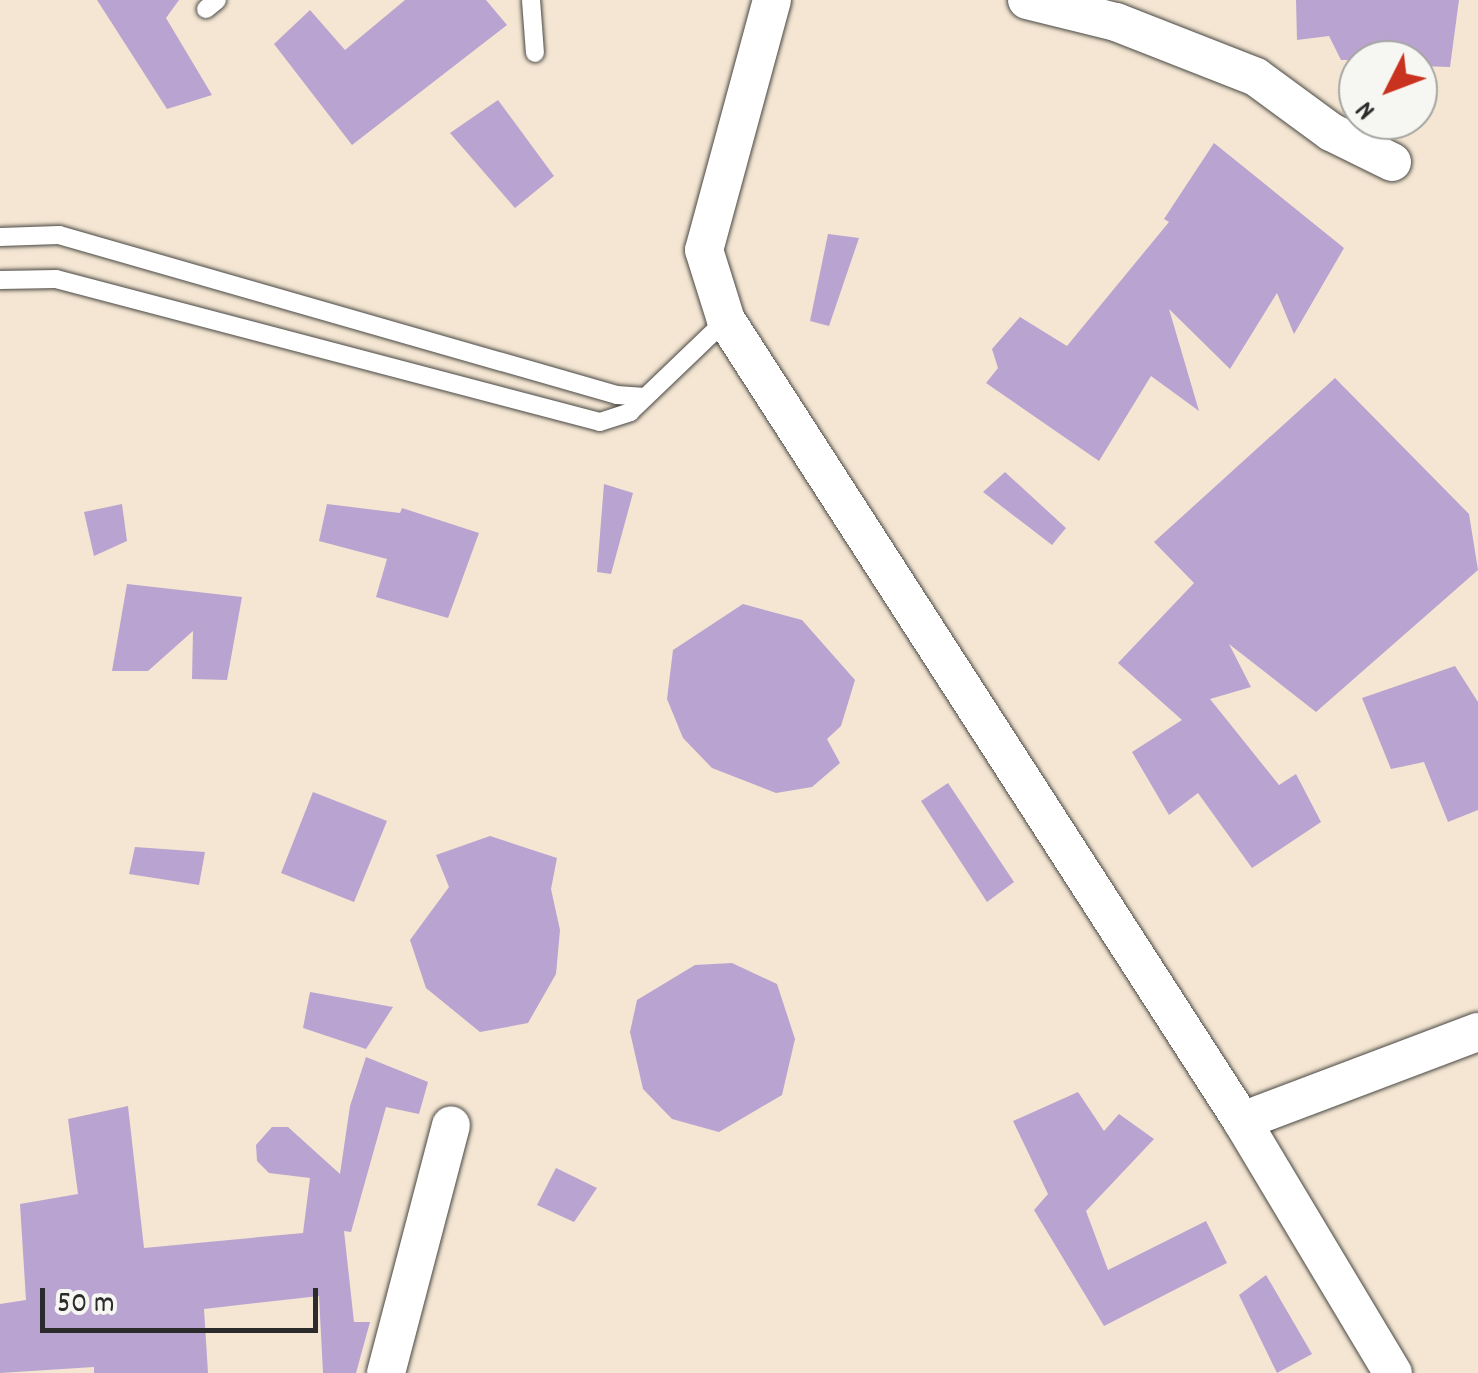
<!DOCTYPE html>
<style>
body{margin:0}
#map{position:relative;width:1478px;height:1373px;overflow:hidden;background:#f4e6d2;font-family:Dekko,sans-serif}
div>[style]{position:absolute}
.building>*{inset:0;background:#b9a3d0}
.roads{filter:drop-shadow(0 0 2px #494744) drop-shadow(0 0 2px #494744)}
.lane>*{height:18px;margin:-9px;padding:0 9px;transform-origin:9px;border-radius:9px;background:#fff}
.street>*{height:38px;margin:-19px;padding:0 19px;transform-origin:19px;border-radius:19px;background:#fff}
span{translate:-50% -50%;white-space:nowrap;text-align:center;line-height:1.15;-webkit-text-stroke:9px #f6f6f2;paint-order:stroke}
.north{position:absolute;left:1338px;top:40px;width:100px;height:100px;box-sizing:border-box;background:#f6f6f2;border:2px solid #a5a5a2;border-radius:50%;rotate:228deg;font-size:28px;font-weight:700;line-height:40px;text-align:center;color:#2b2b2b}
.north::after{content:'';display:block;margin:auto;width:35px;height:45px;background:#c8321e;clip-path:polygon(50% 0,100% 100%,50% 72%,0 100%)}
.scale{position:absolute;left:40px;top:1288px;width:278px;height:45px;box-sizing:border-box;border:5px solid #2b2b2b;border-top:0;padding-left:12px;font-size:30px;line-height:35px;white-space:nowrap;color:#2b2b2b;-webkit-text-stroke:8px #f6f6f2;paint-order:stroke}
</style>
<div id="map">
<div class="building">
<i style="clip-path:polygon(97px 0,179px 0,166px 18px,212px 95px,167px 109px)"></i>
<i style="clip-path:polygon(405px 0,486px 0,507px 25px,352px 145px,274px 44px,310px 10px,345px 50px)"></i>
<i style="clip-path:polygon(1296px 0,1459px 0,1450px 67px,1418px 66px,1418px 60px,1341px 60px,1329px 36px,1297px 40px)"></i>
<i style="clip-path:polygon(498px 100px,554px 176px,515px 208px,450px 133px)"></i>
<i style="clip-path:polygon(1214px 143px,1344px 248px,1294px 334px,1277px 293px,1230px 369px,1169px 309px,1199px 411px,1151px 376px,1099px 461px,986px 383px,998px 368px,992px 349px,1020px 317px,1067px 346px,1169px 222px,1164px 219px)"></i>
<i style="clip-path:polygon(828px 234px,859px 238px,829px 326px,810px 321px)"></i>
<i style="clip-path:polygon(1335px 378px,1469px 514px,1478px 570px,1316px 712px,1229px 644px,1251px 687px,1210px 699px,1279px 785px,1296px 774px,1321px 822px,1252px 868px,1198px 793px,1169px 815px,1132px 752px,1182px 720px,1118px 663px,1194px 583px,1154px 542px)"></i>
<i style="clip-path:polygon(1005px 472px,1066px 528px,1052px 545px,983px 492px)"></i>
<i style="clip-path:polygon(604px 484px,633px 493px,611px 574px,597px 572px)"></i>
<i style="clip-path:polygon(122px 504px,127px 541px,94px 556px,84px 512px)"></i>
<i style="clip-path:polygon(327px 504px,400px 513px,402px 508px,479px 533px,448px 618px,376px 597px,387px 559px,319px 541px)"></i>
<i style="clip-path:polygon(127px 584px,242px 597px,227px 680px,192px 679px,193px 631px,148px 671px,112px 671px)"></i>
<i style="clip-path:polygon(743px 604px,802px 620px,855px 680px,841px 726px,827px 739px,840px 763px,812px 787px,776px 793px,712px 768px,683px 738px,667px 699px,673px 650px)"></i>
<i style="clip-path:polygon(1455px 666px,1478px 702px,1478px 810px,1448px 822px,1424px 762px,1391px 769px,1362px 698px)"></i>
<i style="clip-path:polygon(948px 783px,1014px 882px,987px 902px,921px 801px)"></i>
<i style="clip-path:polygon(313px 792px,387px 821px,354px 902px,281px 873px)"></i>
<i style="clip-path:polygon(490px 836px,557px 858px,551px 889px,560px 930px,556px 974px,528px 1023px,480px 1032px,426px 988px,410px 940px,449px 887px,436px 855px)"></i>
<i style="clip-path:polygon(135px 847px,205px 852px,199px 885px,129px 874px)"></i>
<i style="clip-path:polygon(732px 963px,777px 984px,795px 1039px,782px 1095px,719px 1132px,672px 1119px,643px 1089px,630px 1032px,637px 1000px,695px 965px)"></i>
<i style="clip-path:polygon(310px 992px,393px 1007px,366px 1049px,303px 1028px)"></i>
<i style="clip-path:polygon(366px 1057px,428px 1082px,419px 1114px,386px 1107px,351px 1232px,344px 1231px,354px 1322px,370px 1322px,356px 1373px,323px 1373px,319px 1296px,204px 1309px,208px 1373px,94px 1373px,94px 1367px,0 1373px,0 1304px,26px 1300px,20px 1204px,78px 1194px,68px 1119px,128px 1106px,144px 1248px,303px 1233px,310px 1178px,269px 1173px,257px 1161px,256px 1145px,272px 1127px,288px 1127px,340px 1174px,350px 1106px)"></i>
<i style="clip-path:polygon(1078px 1092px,1104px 1131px,1119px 1114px,1154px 1139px,1086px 1211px,1108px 1270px,1206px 1221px,1227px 1263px,1104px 1326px,1034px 1210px,1048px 1194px,1013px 1121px)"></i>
<i style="clip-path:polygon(556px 1168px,597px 1188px,574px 1222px,537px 1205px)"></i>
<i style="clip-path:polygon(1266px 1275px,1312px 1354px,1277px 1373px,1239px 1295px)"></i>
</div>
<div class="roads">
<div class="lane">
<i style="left:531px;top:0;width:53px;rotate:85.7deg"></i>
<i style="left:206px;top:9px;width:14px;rotate:-39deg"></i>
<i style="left:0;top:237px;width:59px;rotate:-1.9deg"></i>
<i style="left:59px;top:235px;width:580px;rotate:16deg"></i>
<i style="left:617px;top:395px;width:28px;rotate:4deg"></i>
<i style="left:0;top:280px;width:56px;rotate:-1deg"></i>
<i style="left:56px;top:279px;width:562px;rotate:14.73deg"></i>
<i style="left:600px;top:422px;width:32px;rotate:-18deg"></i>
<i style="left:630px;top:412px;width:133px;rotate:-43.8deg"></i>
</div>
<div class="street">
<i style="left:772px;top:0;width:259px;rotate:105.2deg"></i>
<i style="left:704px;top:250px;width:73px;rotate:72.6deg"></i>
<i style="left:726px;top:320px;width:953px;rotate:57.21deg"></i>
<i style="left:1242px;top:1121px;width:294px;rotate:59.1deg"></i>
<i style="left:1027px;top:0;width:92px;rotate:13.9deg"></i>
<i style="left:1116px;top:22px;width:150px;rotate:21.4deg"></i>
<i style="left:1256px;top:77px;width:93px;rotate:36.3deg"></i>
<i style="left:1331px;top:132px;width:68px;rotate:26.2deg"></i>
<i style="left:1242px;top:1121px;width:252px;rotate:-20.7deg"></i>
<i style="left:386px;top:1373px;width:256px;rotate:-75.3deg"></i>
</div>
</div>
<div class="north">N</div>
<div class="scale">50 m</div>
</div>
